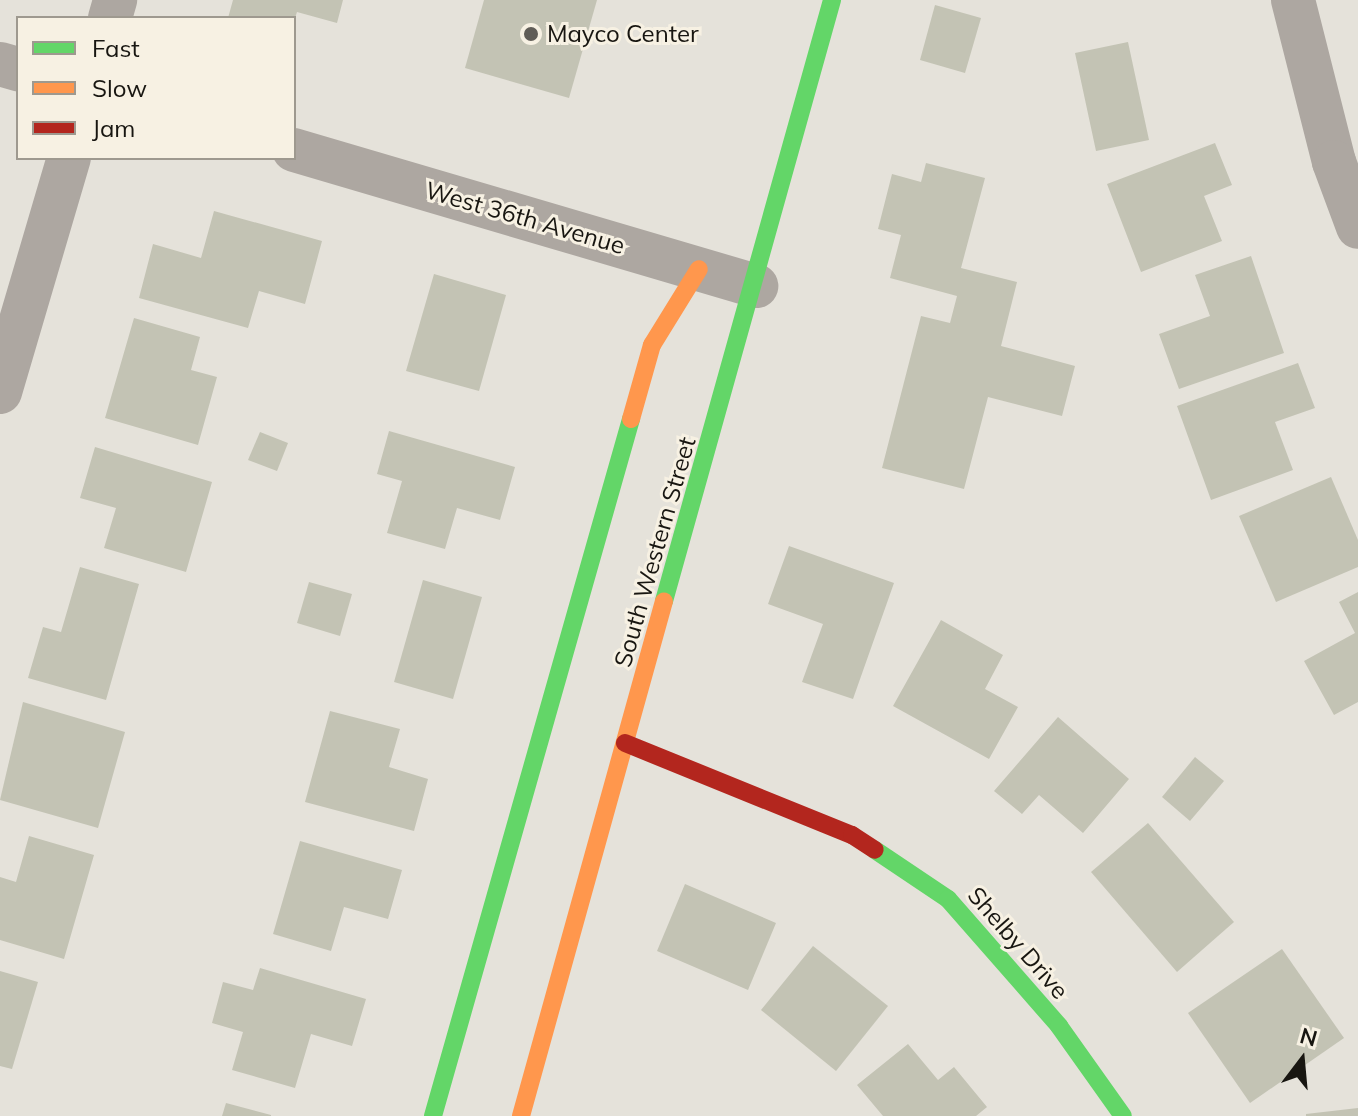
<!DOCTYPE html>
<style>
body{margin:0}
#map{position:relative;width:1358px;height:1116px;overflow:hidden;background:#e5e2da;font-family:Mulish,sans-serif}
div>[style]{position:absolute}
.building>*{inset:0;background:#c3c3b4}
.street>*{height:44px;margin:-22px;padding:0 22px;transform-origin:22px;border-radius:22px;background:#ada7a1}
.fast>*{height:18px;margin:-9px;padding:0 9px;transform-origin:9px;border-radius:9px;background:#63d668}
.slow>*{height:18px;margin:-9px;padding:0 9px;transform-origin:9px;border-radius:9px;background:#ff974d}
.jam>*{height:18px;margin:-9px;padding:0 9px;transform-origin:9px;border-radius:9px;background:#b3261e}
.dots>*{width:22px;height:22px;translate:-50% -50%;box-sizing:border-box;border:4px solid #f7f1e3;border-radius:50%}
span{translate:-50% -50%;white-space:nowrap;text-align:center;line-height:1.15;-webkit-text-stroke:6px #f7f1e3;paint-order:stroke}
.poi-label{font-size:24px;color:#181611}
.left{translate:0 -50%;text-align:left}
.street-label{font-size:24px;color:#181611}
.legend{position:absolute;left:16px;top:16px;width:280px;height:144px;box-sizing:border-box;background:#f7f1e3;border:2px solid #9e998f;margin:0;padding:10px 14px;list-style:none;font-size:24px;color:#181611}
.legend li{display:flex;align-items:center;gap:16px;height:40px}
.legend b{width:40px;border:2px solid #9e998f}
.north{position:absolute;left:1262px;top:1020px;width:80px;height:80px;-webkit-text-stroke:6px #f7f1e3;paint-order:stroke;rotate:16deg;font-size:22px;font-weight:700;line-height:32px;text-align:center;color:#181611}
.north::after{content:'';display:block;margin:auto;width:28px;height:36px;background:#181611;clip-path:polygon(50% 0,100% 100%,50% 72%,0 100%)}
</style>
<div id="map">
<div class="building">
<i style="clip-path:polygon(233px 0,343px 0,337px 23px,297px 12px,295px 18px,228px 18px)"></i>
<i style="clip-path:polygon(484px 0,597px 0,569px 98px,465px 68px)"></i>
<i style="clip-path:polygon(935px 5px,981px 18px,965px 73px,920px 60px)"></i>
<i style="clip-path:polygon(1128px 42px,1149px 140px,1096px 151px,1075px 53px)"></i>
<i style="clip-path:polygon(1215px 143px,1232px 185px,1204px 196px,1222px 241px,1141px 272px,1107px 184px)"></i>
<i style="clip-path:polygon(926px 163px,985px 178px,961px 268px,1017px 282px,1001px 346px,1075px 366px,1062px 416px,988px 397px,964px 489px,882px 468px,921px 316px,950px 323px,957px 296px,890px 278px,901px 235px,878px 229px,892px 174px,921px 182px)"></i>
<i style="clip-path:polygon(214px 211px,322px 241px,305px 304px,259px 291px,248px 328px,139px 298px,153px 244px,201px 258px)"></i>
<i style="clip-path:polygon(1251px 256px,1284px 353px,1179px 389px,1159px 334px,1210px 316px,1195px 275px)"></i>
<i style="clip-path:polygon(434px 274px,506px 295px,479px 391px,406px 371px)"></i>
<i style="clip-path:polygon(134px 318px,200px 337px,191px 370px,217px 377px,198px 445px,105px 418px)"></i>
<i style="clip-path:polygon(1298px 363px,1315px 408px,1275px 422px,1293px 470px,1211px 500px,1177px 406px)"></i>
<i style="clip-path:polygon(389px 431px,515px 467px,500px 520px,457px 508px,445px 549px,387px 533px,402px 481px,377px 474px)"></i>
<i style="clip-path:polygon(260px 432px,288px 443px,277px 471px,248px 460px)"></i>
<i style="clip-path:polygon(95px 447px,212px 482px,186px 572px,104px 548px,116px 508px,80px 498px)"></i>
<i style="clip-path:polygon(1331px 477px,1358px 540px,1358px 567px,1276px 602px,1239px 516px)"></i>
<i style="clip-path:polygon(789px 546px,894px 583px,853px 699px,802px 682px,823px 624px,768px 604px)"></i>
<i style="clip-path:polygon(80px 567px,139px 584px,106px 700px,28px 678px,43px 627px,61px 632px)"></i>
<i style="clip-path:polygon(423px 580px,482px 597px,453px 699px,394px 682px)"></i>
<i style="clip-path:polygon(309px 582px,352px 594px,340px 636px,297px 623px)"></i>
<i style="clip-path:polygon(1358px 592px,1358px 702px,1334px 715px,1304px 661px,1355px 633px,1339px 602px)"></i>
<i style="clip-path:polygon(941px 620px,1003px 655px,985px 689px,1018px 707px,989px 759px,893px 706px)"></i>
<i style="clip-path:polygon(23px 702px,125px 732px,98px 828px,0 800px)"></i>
<i style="clip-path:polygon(330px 711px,400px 729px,389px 767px,428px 779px,414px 831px,305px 802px)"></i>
<i style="clip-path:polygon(1058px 717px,1129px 779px,1083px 833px,1039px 795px,1022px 814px,994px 791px)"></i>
<i style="clip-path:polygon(1195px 757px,1224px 781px,1190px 821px,1162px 797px)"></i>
<i style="clip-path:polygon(1148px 823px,1234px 922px,1177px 972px,1091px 872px)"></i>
<i style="clip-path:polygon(29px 836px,94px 855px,64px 959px,0 940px,0 877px,16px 882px)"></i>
<i style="clip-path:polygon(300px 841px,402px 870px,388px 919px,344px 907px,331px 951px,273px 934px)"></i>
<i style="clip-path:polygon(685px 884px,776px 923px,748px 990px,657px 951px)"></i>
<i style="clip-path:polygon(813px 946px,888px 1006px,836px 1071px,761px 1010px)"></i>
<i style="clip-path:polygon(1282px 949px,1344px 1038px,1250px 1103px,1188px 1013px)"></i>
<i style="clip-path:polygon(260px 968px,366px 999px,352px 1046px,311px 1034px,295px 1088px,232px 1070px,243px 1032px,212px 1023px,223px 982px,253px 990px)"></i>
<i style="clip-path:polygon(0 971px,38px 982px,12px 1069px,0 1066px)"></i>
<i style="clip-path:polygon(908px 1044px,938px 1080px,954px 1067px,987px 1107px,976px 1116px,883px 1116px,857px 1085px)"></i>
<i style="clip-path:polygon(226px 1103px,271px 1115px,271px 1116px,222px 1116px)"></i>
<i style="clip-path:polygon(1358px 1108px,1358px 1116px,1306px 1116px,1306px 1114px)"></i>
</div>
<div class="street">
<i style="left:1293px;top:0;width:167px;rotate:75.8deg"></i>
<i style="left:1334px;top:162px;width:69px;rotate:69.7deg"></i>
<i style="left:110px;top:18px;width:19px;rotate:-74deg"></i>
<i style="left:0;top:64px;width:19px;rotate:16deg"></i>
<i style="left:294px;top:150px;width:482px;rotate:16.4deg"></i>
<i style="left:0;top:392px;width:244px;rotate:-73.6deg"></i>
</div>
<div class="fast">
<i style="left:664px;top:601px;width:624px;rotate:-74.38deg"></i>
<i style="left:875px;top:850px;width:88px;rotate:33.9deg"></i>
<i style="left:948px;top:899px;width:169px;rotate:48.8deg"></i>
<i style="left:1059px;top:1026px;width:110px;rotate:54.6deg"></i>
<i style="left:433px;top:1116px;width:725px;rotate:-74.14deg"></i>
</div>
<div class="slow">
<i style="left:631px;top:419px;width:77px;rotate:-74.2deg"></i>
<i style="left:652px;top:345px;width:89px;rotate:-58.3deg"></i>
<i style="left:521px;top:1116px;width:534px;rotate:-74.48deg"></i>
</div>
<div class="jam">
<i style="left:625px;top:743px;width:245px;rotate:22.1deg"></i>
<i style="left:852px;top:835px;width:27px;rotate:33deg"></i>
</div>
<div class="dots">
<i style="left:531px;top:34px;background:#605d57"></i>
</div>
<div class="poi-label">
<span class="left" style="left:547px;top:34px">Mayco Center</span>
</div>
<div class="street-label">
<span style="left:525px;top:218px;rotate:16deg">West 36th Avenue</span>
<span style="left:655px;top:552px;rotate:-74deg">South Western Street</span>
<span style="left:1018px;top:943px;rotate:49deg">Shelby Drive</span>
</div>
<ul class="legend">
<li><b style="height:10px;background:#63d668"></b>Fast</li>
<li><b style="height:10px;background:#ff974d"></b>Slow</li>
<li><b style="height:10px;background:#b3261e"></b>Jam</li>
</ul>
<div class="north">N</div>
</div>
